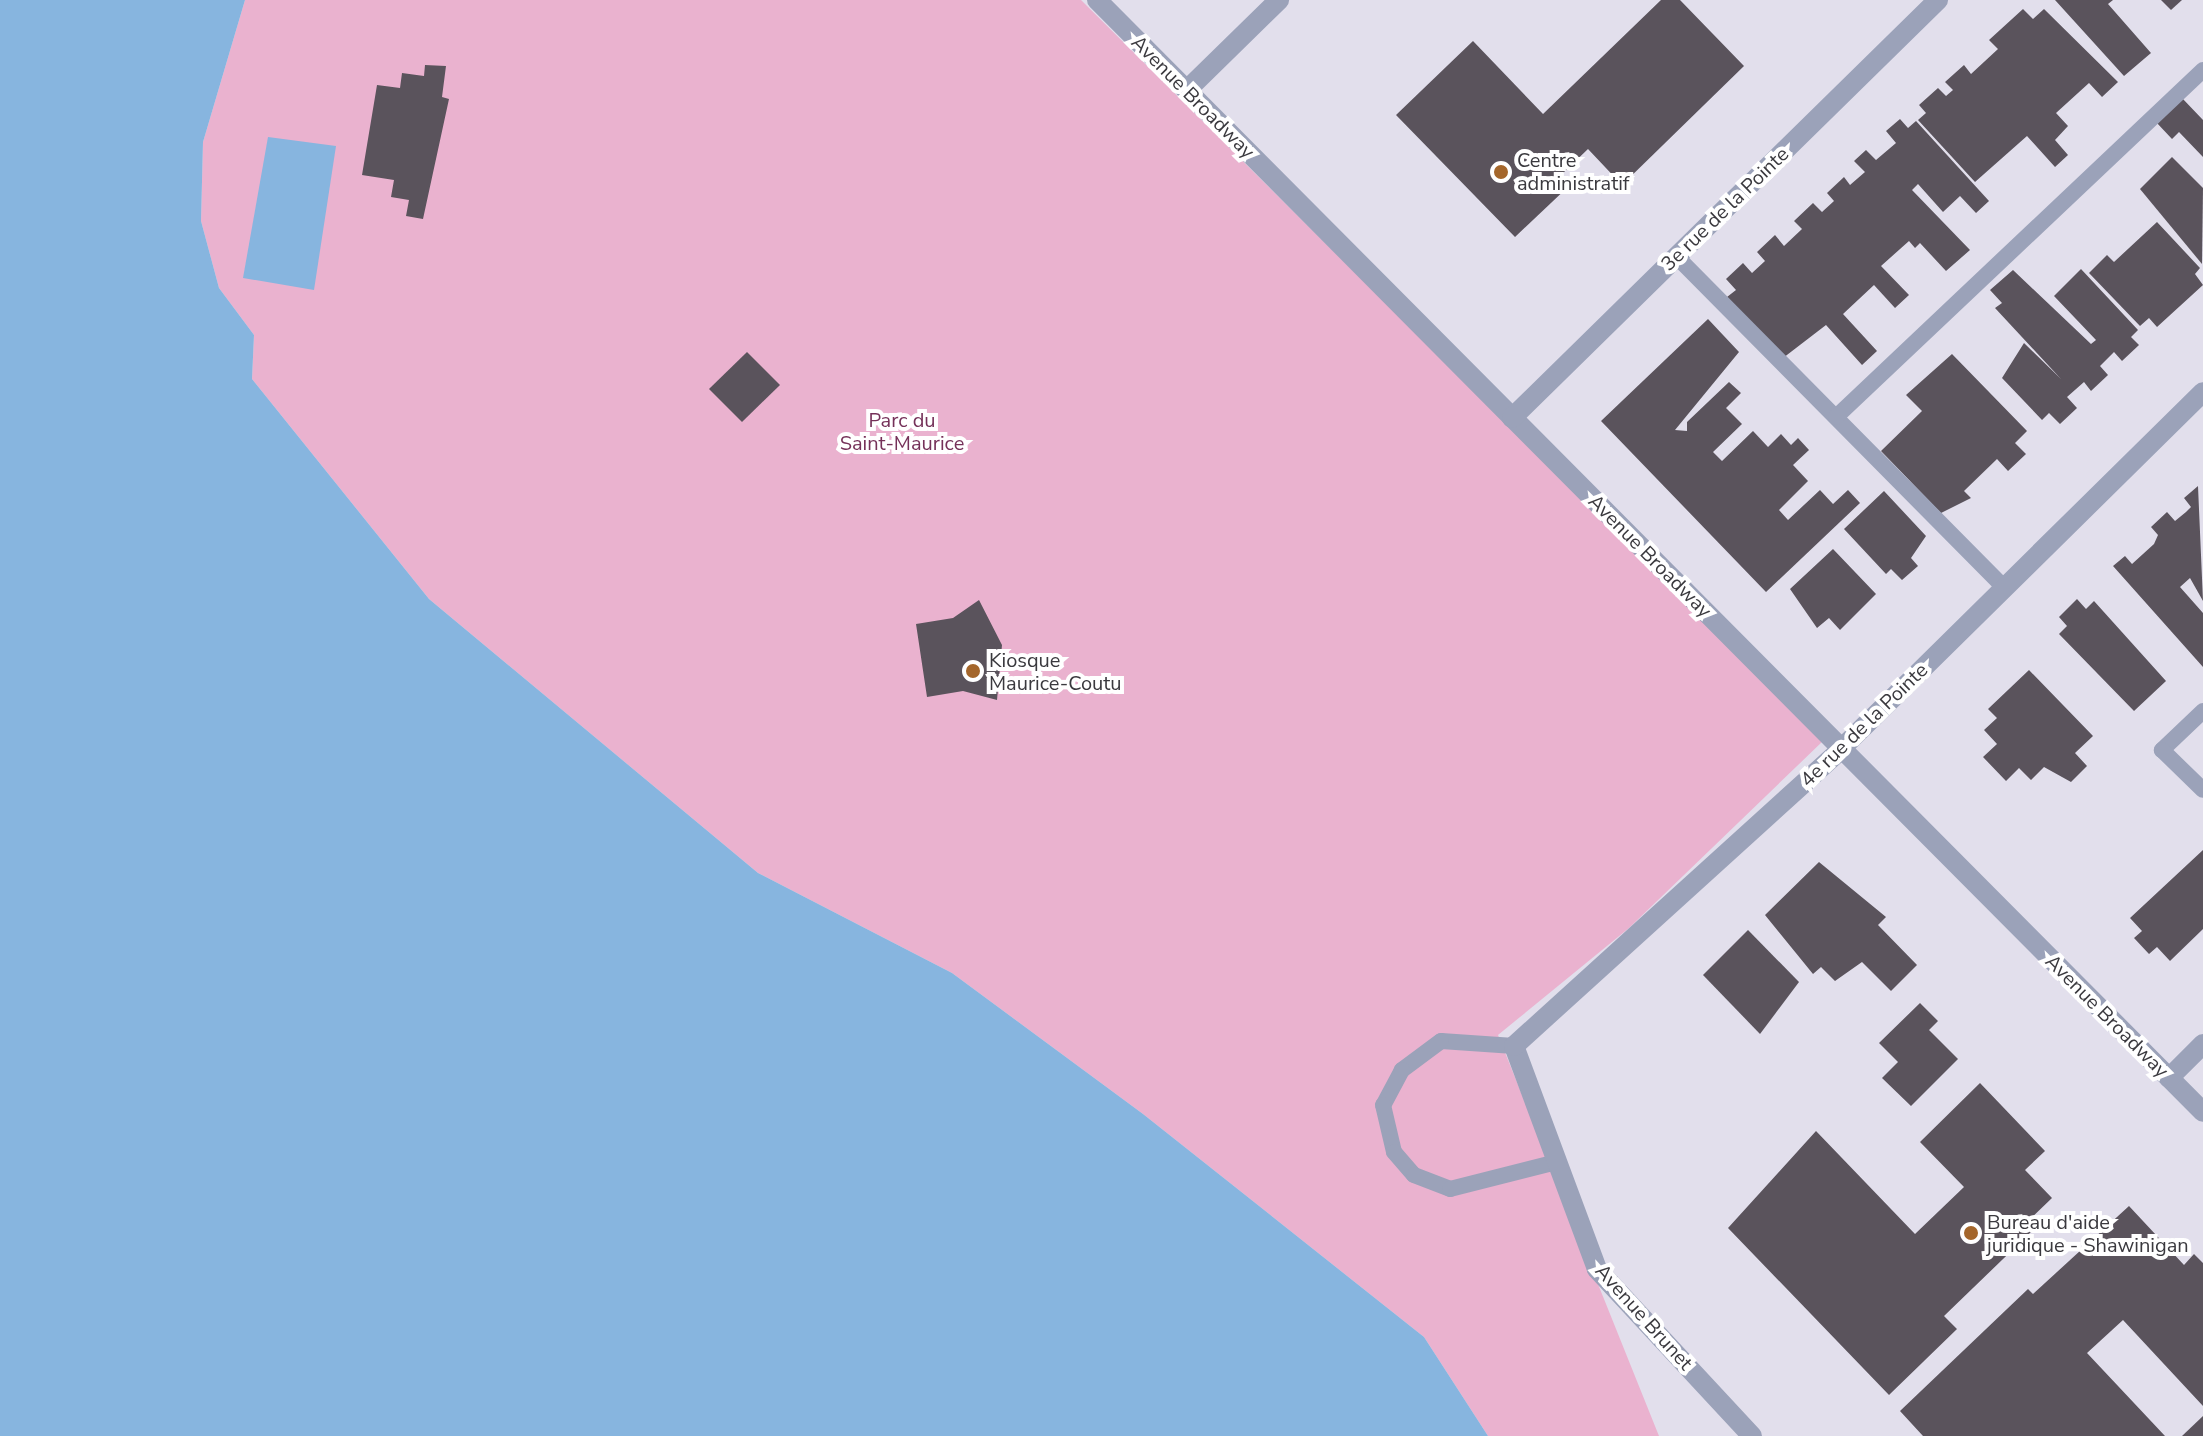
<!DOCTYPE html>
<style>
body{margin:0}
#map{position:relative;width:2203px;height:1436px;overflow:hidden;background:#e2dfec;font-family:"Nunito Sans",sans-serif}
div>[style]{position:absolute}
.green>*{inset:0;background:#eab2cf}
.water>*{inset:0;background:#87b5df}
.building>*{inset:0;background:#5a535c}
.service>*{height:16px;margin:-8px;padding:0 8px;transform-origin:8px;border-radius:8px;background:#9ba2b9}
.minor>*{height:20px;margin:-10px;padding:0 10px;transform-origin:10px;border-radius:10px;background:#9ba2b9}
.dots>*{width:22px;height:22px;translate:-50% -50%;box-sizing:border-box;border:4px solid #fff;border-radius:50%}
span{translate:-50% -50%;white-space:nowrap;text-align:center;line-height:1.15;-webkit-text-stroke:8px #fff;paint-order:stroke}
.street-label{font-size:20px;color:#3a393e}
.poi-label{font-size:20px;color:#3a393e}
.left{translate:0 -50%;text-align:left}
.park-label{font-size:20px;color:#753159}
</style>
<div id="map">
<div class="green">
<i style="clip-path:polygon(245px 0,1081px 0,1824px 740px,1629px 928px,1498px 1035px,1659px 1436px,1488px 1436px,1424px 1337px,1143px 1114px,952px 973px,758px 873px,429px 599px,252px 379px,254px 335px,219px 288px,201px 221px,203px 142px)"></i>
</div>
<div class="water">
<i style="clip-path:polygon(0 0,245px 0,203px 142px,201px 221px,219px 288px,254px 335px,252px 379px,429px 599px,758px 873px,952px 973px,1143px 1114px,1424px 1337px,1488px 1436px,0 1436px)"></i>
<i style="clip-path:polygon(268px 137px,336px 146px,314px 290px,243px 278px)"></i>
</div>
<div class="building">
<i style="clip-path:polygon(1661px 0,1680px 0,1744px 66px,1622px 185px,1588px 149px,1561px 175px,1570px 185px,1515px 237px,1396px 115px,1473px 41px,1543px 114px)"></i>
<i style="clip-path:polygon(2055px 0,2113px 0,2108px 4px,2151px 53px,2124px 76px)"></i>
<i style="clip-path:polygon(2161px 0,2182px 0,2171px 10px)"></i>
<i style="clip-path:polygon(2023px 9px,2033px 19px,2044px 9px,2118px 82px,2102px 97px,2089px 83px,2056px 113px,2068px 126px,2055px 140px,2068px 155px,2055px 167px,2027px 136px,1975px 182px,1918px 120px,1926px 113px,1919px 105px,1938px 88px,1946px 96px,1953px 90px,1945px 82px,1964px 65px,1971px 74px,1998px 49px,1989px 40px)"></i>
<i style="clip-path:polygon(425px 65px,446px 66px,442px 97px,449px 99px,423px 219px,406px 216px,409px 200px,391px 197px,394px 180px,362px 175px,377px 85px,400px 88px,402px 73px,424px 76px)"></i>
<i style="clip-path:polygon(2182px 98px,2203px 120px,2203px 157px,2179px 132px,2172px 139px,2156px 122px)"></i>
<i style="clip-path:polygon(1900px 119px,1908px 128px,1916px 121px,1989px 201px,1976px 213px,1960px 196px,1943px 212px,1918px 184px,1912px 190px,1970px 250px,1946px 271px,1920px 243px,1915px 248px,1909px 241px,1881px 266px,1909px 295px,1895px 308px,1874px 285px,1843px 314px,1877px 351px,1862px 365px,1826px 325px,1783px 358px,1727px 297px,1736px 290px,1726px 279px,1743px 263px,1752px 273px,1765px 261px,1757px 252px,1775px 235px,1784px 246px,1802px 229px,1794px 221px,1813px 203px,1822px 212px,1834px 201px,1827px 193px,1844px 177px,1850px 185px,1865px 172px,1854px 161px,1866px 150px,1876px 160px,1896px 143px,1886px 131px)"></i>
<i style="clip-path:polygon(2172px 157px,2203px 188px,2202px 264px,2140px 189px)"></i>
<i style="clip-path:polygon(2157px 222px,2200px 268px,2195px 274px,2203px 285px,2157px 327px,2149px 318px,2140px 326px,2089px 273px,2107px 255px,2114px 262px)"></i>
<i style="clip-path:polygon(2081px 269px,2138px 330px,2131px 337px,2139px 345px,2122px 361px,2114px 352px,2100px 366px,2108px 375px,2091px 391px,2084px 382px,2067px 397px,2077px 408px,2060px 424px,2049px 413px,2042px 420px,2002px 378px,2024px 343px,2061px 379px,1995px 308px,2002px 303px,1990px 290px,2013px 270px,2091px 344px,2096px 340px,2054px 296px)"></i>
<i style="clip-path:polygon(1708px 319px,1739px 352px,1675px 430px,1687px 431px,1687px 422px,1729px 382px,1741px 393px,1726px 408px,1742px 424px,1713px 452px,1722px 461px,1753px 431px,1768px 447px,1781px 434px,1791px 445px,1798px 438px,1809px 450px,1793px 465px,1808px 481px,1779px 510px,1788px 520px,1820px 490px,1833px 504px,1848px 490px,1860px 503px,1766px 592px,1601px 421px)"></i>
<i style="clip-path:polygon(747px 352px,780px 385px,742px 422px,709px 389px)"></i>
<i style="clip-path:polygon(1952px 354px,2027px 431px,2015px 443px,2026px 454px,2008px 471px,1997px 459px,1964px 491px,1971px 498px,1941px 513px,1881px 451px,1922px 411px,1906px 395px)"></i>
<i style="clip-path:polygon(2198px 486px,2203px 601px,2190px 578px,2180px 587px,2203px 613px,2203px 667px,2113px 566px,2125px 556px,2132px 564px,2154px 544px,2158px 535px,2151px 527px,2167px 512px,2175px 521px,2186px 512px,2191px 507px,2184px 498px)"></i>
<i style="clip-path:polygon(1884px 491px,1926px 536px,1911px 558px,1918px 566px,1902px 580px,1891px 569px,1886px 574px,1844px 529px)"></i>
<i style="clip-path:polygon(1833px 549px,1876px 594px,1840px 630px,1829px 618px,1817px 628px,1790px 589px)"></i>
<i style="clip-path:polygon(2077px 599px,2086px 609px,2094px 601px,2166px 681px,2134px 711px,2059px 634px,2067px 626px,2059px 617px)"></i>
<i style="clip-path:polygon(979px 600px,1002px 645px,997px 700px,963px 691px,927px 697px,916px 624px,953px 618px)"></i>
<i style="clip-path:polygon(2029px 670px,2093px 736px,2075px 753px,2087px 766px,2071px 782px,2044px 767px,2031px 780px,2019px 768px,2006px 781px,1983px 757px,1997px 744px,1984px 730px,1997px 718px,1988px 709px)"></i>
<i style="clip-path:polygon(2203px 850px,2203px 929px,2170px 961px,2157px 947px,2149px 954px,2134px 938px,2142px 931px,2130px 918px)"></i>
<i style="clip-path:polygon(1819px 862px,1886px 917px,1878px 925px,1917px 965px,1891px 991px,1862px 962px,1835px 981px,1821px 967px,1813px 974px,1765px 915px)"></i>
<i style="clip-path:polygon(1748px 930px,1799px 982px,1760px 1034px,1703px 975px)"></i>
<i style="clip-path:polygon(1920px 1003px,1938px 1021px,1929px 1030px,1958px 1059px,1911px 1106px,1882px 1078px,1898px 1062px,1879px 1043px)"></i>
<i style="clip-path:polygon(1980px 1083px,2045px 1151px,2025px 1170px,2052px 1198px,2024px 1225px,2031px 1232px,1944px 1316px,1957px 1329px,1889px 1395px,1728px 1228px,1816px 1131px,1915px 1234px,1964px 1187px,1920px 1142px)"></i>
<i style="clip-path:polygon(2129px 1206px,2184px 1265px,2194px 1254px,2203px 1263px,2203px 1406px,2123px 1320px,2087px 1353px,2165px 1436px,1923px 1436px,1900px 1411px,2028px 1289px,2033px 1294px)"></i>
<i style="clip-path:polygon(2203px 1416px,2203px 1436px,2182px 1436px)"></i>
</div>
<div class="service">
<i style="left:1676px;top:256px;width:467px;rotate:45.3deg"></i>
<i style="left:1836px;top:417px;width:505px;rotate:-43.4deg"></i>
<i style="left:2203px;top:711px;width:57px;rotate:136.4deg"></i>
<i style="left:2162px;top:750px;width:57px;rotate:44.3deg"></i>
<i style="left:1514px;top:1046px;width:73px;rotate:-176.1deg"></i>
<i style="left:1441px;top:1041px;width:49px;rotate:143.4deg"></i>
<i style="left:1402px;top:1070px;width:40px;rotate:118deg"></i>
<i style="left:1383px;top:1105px;width:48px;rotate:76.8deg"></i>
<i style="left:1394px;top:1152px;width:30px;rotate:49deg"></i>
<i style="left:1414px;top:1175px;width:39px;rotate:21deg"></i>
<i style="left:1450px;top:1189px;width:110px;rotate:-14.2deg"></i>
</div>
<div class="minor">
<i style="left:1097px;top:0;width:1568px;rotate:45.15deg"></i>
<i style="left:1187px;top:90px;width:129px;rotate:-44.4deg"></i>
<i style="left:1512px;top:418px;width:597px;rotate:-44.46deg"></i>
<i style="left:2169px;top:1078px;width:48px;rotate:-45deg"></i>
<i style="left:1752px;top:1436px;width:228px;rotate:-132.9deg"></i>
<i style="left:1597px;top:1269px;width:238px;rotate:-110.4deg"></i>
<i style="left:1514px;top:1046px;width:442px;rotate:-42.2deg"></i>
<i style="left:1841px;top:749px;width:508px;rotate:-44.6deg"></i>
</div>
<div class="dots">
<i style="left:1501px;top:172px;background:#a4662b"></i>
<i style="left:973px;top:671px;background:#a4662b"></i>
<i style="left:1971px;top:1233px;background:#a4662b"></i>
</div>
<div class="street-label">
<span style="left:1193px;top:97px;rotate:45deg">Avenue Broadway</span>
<span style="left:1725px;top:209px;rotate:-44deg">3e rue de la Pointe</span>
<span style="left:1650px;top:556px;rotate:45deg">Avenue Broadway</span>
<span style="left:1864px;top:725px;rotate:-44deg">4e rue de la Pointe</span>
<span style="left:2107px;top:1016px;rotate:45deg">Avenue Broadway</span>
<span style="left:1644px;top:1317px;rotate:48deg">Avenue Brunet</span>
</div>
<div class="poi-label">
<span class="left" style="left:1517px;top:172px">Centre<br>administratif</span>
<span class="left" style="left:989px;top:672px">Kiosque<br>Maurice-Coutu</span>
<span class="left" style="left:1987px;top:1234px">Bureau d'aide<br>juridique - Shawinigan</span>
</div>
<div class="park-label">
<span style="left:902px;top:432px">Parc du<br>Saint-Maurice</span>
</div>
</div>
